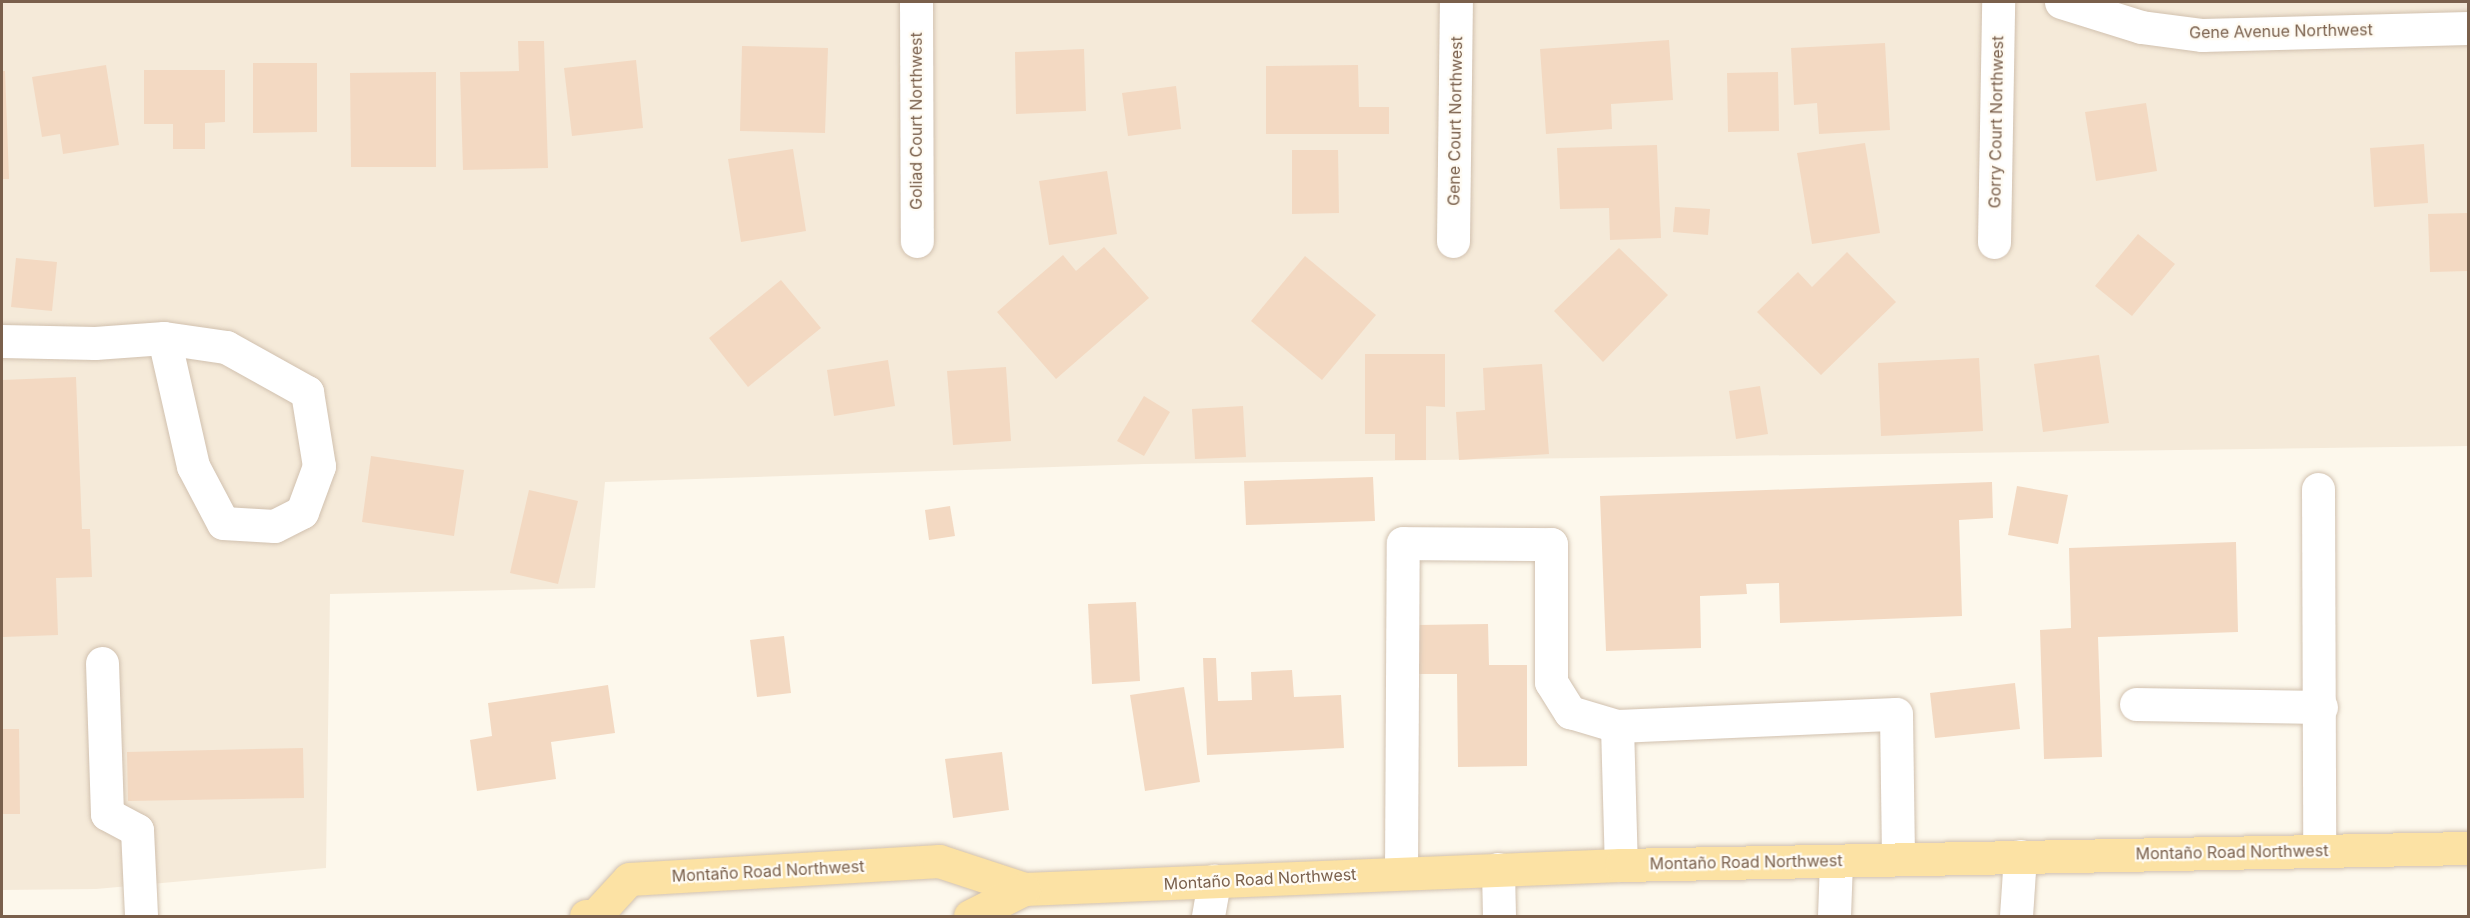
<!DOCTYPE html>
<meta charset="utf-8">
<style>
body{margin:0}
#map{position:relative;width:2470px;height:918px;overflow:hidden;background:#fdf8ec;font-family:Inter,sans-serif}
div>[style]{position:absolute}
.residential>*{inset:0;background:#f5ead9}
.building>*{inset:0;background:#f3d9c2}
.roads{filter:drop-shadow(0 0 2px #d1c1af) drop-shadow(0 0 2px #d1c1af)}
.minor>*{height:33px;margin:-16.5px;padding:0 16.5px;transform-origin:16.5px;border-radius:16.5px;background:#fff}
.major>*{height:33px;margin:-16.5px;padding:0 16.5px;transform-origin:16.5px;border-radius:16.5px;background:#fce2a4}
span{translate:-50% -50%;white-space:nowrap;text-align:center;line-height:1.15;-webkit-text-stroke:4.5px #fffbf3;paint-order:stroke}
.street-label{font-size:16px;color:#7a604c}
.frame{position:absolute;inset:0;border:3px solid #7a604c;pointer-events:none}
</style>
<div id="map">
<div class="residential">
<i style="clip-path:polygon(2px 2px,2468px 2px,2468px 446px,1144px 464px,605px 482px,595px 588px,330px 594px,326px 868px,96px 889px,2px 890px)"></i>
</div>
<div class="building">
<i style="clip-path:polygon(1669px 40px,1673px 100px,1611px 104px,1612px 129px,1546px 134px,1540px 49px)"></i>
<i style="clip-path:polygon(518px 41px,544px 41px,548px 168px,463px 170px,460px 72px,519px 71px)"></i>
<i style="clip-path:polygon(1885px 43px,1890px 130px,1819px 134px,1817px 103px,1794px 105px,1791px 48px)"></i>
<i style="clip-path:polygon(742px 46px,828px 48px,825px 133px,740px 131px)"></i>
<i style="clip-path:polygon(1084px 49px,1086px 111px,1016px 114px,1015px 52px)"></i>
<i style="clip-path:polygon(636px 60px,643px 128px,572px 136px,564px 68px)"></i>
<i style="clip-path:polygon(253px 63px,317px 63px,317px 132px,253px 133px)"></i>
<i style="clip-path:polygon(106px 65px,119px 145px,63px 154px,60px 134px,42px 137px,32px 77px)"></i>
<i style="clip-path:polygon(1358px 65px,1359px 107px,1389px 107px,1389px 134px,1266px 134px,1266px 66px)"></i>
<i style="clip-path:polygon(144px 70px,225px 70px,225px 122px,205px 123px,205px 149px,173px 149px,173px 124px,144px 124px)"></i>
<i style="clip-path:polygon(2px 71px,5px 71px,9px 179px,2px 179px)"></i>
<i style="clip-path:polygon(436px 72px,436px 167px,351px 167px,350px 73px)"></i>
<i style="clip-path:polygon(1778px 72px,1779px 131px,1728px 132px,1727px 73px)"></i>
<i style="clip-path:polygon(1176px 86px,1181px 129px,1128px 136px,1122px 93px)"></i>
<i style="clip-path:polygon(2146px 103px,2157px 171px,2096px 181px,2085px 112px)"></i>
<i style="clip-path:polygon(1865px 143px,1880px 233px,1812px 244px,1797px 153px)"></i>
<i style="clip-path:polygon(2424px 144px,2428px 203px,2374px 207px,2370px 148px)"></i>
<i style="clip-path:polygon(1657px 145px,1661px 238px,1610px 240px,1609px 208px,1560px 209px,1557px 148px)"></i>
<i style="clip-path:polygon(793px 149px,806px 231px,741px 242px,728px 159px)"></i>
<i style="clip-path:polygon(1292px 150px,1338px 150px,1339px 213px,1292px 214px)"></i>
<i style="clip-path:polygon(1107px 171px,1117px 234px,1049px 245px,1039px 181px)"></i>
<i style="clip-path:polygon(1675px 207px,1710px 209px,1708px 235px,1673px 232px)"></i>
<i style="clip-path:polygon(2468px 213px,2468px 271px,2430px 272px,2428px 214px)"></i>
<i style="clip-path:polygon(2138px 234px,2175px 264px,2132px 316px,2095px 286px)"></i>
<i style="clip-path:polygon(1104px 247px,1149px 298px,1056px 379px,997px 312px,1063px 255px,1076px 271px)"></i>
<i style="clip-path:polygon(1619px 248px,1668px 295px,1603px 362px,1554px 311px)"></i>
<i style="clip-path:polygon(1847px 252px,1896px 302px,1821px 375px,1757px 312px,1798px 272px,1812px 287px)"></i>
<i style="clip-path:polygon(1305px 256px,1376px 315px,1322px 380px,1251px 321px)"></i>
<i style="clip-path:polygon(16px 258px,57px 262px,52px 311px,11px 307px)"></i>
<i style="clip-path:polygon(781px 280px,821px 328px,748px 387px,709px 338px)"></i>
<i style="clip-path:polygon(1365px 354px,1445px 354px,1445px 407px,1426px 406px,1426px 460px,1395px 460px,1395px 434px,1365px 434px)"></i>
<i style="clip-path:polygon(2099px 355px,2109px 423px,2043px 432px,2034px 364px)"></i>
<i style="clip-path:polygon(1979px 358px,1983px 431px,1881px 436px,1878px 363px)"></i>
<i style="clip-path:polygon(888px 360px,895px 406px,834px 416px,827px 370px)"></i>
<i style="clip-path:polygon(1542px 364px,1549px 454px,1459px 460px,1456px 412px,1485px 410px,1483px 368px)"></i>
<i style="clip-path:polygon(1006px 367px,1011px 441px,953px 445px,947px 371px)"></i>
<i style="clip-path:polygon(76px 377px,82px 529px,90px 529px,92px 577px,56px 578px,58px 635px,3px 637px,2px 380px)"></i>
<i style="clip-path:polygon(1760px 386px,1768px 434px,1736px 439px,1729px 391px)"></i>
<i style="clip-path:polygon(1144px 396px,1170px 412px,1144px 456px,1117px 441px)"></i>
<i style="clip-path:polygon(1243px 406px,1246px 457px,1195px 459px,1192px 409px)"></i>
<i style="clip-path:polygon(371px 456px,464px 470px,454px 536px,362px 522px)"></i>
<i style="clip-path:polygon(1373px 477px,1375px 521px,1246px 525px,1244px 481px)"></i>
<i style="clip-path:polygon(1992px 482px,1993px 518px,1959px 520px,1962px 616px,1780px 623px,1779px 583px,1746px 584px,1747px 594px,1700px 596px,1701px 648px,1606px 651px,1600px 496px)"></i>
<i style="clip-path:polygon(2017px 486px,2068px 495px,2058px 544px,2008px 535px)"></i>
<i style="clip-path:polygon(529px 490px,578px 501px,558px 584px,510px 573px)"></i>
<i style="clip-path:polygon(950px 506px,955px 536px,929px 540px,925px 510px)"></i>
<i style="clip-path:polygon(2236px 542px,2238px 632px,2098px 637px,2102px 757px,2044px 759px,2040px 630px,2071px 628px,2069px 548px)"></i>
<i style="clip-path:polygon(1136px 602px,1140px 681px,1092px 684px,1088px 604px)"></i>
<i style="clip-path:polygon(1488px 624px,1489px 665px,1527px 665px,1527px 766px,1458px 767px,1457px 674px,1418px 674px,1418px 625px)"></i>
<i style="clip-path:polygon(784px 636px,791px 693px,757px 697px,750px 640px)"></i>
<i style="clip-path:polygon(1203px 658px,1216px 658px,1218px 701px,1252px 700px,1251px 672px,1292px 670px,1294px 697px,1341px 695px,1344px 748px,1207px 755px)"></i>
<i style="clip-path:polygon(2015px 683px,2020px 729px,1935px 738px,1930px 693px)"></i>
<i style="clip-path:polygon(608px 685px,615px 733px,551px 742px,556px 779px,477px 791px,470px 740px,492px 736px,488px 703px)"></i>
<i style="clip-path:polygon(1184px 687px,1200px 782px,1145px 791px,1130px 695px)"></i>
<i style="clip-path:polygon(2px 729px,19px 729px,20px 814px,2px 814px)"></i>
<i style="clip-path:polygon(303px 748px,304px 798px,128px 801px,127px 752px)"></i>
<i style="clip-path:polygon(1002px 752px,1009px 810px,953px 818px,945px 759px)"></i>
</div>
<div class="roads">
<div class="minor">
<i style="left:916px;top:2px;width:239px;rotate:89.8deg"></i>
<i style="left:2061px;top:2px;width:84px;rotate:17.4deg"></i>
<i style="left:2141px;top:27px;width:62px;rotate:7.5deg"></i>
<i style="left:2202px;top:35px;width:266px;rotate:-1.5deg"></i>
<i style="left:1453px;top:241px;width:239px;rotate:-89.3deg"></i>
<i style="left:1994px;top:242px;width:240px;rotate:-89deg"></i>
<i style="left:2px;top:341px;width:93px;rotate:1.2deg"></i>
<i style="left:95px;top:343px;width:69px;rotate:-4.1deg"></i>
<i style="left:164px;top:338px;width:63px;rotate:8.3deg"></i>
<i style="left:226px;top:347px;width:93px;rotate:29.1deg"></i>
<i style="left:307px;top:392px;width:75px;rotate:80.8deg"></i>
<i style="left:319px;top:466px;width:49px;rotate:110.3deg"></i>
<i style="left:302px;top:512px;width:31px;rotate:153deg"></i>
<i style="left:274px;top:526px;width:51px;rotate:-176.6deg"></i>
<i style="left:223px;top:523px;width:64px;rotate:-117.8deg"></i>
<i style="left:193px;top:466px;width:131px;rotate:-102.8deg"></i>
<i style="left:2318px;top:489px;width:362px;rotate:89.8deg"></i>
<i style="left:102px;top:663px;width:151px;rotate:88.1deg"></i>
<i style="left:107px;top:814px;width:34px;rotate:28deg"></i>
<i style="left:137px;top:830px;width:86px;rotate:87.3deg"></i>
<i style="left:2136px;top:704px;width:185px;rotate:0.9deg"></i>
<i style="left:1617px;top:726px;width:139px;rotate:88.4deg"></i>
<i style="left:1498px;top:869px;width:47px;rotate:88.8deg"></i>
<i style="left:1401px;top:873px;width:330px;rotate:-89.7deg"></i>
<i style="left:1403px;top:543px;width:148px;rotate:0.4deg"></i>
<i style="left:1551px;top:544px;width:138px;rotate:90deg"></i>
<i style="left:1551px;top:682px;width:36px;rotate:58deg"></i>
<i style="left:1570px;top:712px;width:49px;rotate:16.6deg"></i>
<i style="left:1617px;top:726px;width:279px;rotate:-2.5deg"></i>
<i style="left:1896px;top:714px;width:145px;rotate:89.2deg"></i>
<i style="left:1208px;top:916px;width:36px;rotate:-80deg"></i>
<i style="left:1834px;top:916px;width:55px;rotate:-87.9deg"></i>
<i style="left:2016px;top:916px;width:60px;rotate:-86.2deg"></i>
</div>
<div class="major">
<i style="left:586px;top:916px;width:9px"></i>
<i style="left:595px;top:916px;width:50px;rotate:-47.4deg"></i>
<i style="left:629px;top:879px;width:311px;rotate:-3.3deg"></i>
<i style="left:939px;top:861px;width:89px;rotate:18.2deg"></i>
<i style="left:1024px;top:889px;width:597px;rotate:-2.3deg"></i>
<i style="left:1621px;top:865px;width:847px;rotate:-1.15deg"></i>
<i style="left:970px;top:916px;width:60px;rotate:-26.6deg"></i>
</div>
</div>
<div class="street-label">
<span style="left:2281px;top:31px;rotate:-1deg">Gene Avenue Northwest</span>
<span style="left:916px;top:121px;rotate:-90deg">Goliad Court Northwest</span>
<span style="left:1455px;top:121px;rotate:-89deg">Gene Court Northwest</span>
<span style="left:1996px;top:122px;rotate:-89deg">Gorry Court Northwest</span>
<span style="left:2232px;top:852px;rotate:-1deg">Montaño Road Northwest</span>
<span style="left:1746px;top:862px;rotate:-1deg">Montaño Road Northwest</span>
<span style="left:768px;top:871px;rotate:-3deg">Montaño Road Northwest</span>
<span style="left:1260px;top:879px;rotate:-3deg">Montaño Road Northwest</span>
</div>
<div class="frame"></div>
</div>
